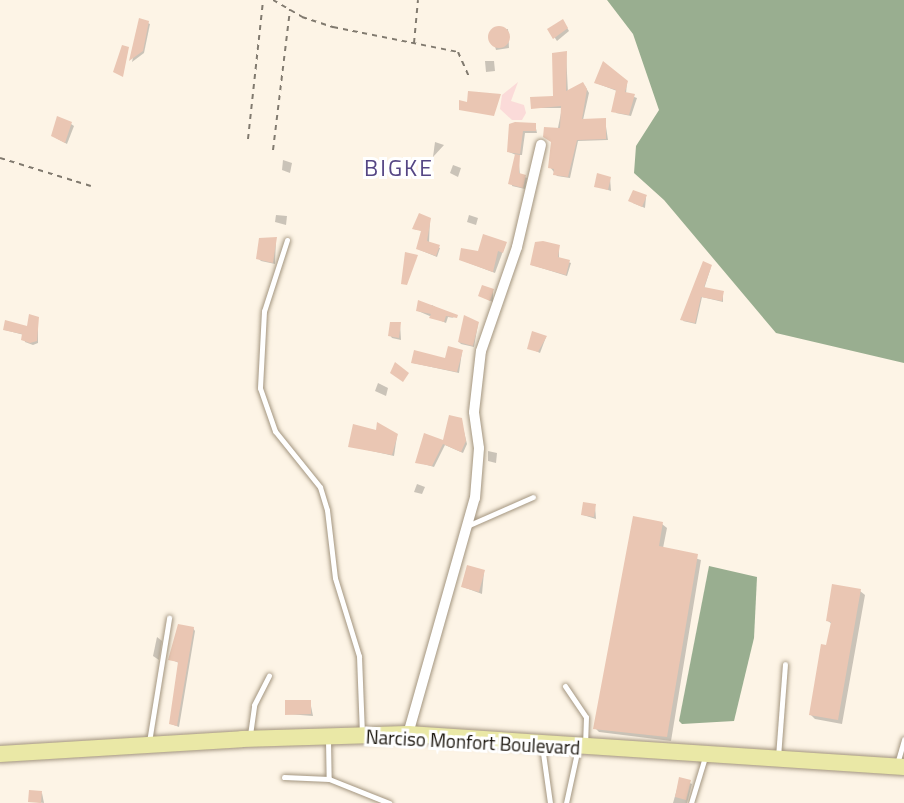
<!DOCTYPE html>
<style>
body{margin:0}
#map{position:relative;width:904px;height:803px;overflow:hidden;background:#fdf4e6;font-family:"Titillium Web",sans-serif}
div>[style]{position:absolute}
.green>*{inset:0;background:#fbdbd9}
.water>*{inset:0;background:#99ae90}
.shadow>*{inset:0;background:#0003}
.building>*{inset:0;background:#eac6b3}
.round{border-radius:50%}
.path>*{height:2px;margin-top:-1px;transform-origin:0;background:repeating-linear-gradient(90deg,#817a6f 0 5px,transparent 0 10px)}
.roads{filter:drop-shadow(0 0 2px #a3957f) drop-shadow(0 0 2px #a3957f)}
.service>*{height:5px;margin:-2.5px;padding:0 2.5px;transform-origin:2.5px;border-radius:2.5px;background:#fff}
.minor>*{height:10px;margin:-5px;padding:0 5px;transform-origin:5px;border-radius:5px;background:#fff}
.primary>*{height:16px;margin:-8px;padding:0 8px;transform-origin:8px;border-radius:8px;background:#eae8a6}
span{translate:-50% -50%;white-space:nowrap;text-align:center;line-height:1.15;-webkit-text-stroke:6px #fff;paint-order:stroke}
.street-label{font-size:19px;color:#18130b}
.quarter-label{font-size:23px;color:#554684;letter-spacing:2px}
</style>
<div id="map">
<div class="green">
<i style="clip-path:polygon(518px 82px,511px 101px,524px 105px,526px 113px,522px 120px,512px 120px,500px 109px,502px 95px)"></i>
</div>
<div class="water">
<i style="clip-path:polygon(607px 0,904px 0,904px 363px,776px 333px,664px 200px,634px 173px,636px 146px,659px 110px,633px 34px)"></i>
<i style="clip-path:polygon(709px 566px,757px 577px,754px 638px,734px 721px,682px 724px,679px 721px)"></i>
</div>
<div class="shadow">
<i style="clip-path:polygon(141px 20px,150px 24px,144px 53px,132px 62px)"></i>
<i style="clip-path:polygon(565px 24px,569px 31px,557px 41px,549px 29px)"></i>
<i style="clip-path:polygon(508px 29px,509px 48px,496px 50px,491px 32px)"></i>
<i style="clip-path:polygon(566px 53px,568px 93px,585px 86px,589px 93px,583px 120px,605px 120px,608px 140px,578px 141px,570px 178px,557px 176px,550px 167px,562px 108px,533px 108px,554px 98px)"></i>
<i style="clip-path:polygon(485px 61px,494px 61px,495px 71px,486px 72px)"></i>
<i style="clip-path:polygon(627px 82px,626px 94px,637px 98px,631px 116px,616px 113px,617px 91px,596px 83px)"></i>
<i style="clip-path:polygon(71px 124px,74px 126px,67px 144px,56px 138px)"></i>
<i style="clip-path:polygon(535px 124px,537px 133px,525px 133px,522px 155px,518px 155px,520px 175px,527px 178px,525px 189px,512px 186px,516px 155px,509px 152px,511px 126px)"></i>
<i style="clip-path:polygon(435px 142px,444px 145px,433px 157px)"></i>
<i style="clip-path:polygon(283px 160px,292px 163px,290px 173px,282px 170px)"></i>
<i style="clip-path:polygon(453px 165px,461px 168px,458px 177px,450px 173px)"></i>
<i style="clip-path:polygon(610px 178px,611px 191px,596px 186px)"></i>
<i style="clip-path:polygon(646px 197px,645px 208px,633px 203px)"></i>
<i style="clip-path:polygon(276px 215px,287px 216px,286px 225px,275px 222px)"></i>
<i style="clip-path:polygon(469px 215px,478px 218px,476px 225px,467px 222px)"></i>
<i style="clip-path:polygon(430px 219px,429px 243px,440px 248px,437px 257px,420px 250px,423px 231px,414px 229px)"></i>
<i style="clip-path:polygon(276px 239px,275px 264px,261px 261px,258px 258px)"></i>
<i style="clip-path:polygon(506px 243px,495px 273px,461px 260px,479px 253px)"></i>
<i style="clip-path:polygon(559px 247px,559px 259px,571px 263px,567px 276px,532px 265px)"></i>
<i style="clip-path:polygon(711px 267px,704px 289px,723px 293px,723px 302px,702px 297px,696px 324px,683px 321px)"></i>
<i style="clip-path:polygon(493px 291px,493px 302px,480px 296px)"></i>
<i style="clip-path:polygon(432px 305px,454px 318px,448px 317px,446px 323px,418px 311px)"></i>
<i style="clip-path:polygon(38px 318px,38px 343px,33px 345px,25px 342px,24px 335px,5px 330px,28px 328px)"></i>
<i style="clip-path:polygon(400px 324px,401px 340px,392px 338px,390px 335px)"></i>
<i style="clip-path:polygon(478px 324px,474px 347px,461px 344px,459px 342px)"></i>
<i style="clip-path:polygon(546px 337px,540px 353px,529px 348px)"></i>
<i style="clip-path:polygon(462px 352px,459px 373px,413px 363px,446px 360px)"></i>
<i style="clip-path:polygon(378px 383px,388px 388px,386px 396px,375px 391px)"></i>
<i style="clip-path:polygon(461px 420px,467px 444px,463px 453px,445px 445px,434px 467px,417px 462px,444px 442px)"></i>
<i style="clip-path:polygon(397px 436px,394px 456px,350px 446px)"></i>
<i style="clip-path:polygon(488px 451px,497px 453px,496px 463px,488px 461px)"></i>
<i style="clip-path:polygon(417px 484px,425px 487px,422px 494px,414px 492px)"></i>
<i style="clip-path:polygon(595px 506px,596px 519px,583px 515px)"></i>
<i style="clip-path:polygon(662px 524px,667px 528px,663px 548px,701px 560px,671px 741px,599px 732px,595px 728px)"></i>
<i style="clip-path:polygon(484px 572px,482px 594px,463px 587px)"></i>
<i style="clip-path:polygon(860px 591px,865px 595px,842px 724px,815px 719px,810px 714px,828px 647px,832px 624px,828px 621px)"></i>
<i style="clip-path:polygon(193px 628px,195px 631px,179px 727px,171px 724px,179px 663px,170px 659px)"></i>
<i style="clip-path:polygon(157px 637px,162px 641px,159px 660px,153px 656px)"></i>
<i style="clip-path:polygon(310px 701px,313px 716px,287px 714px)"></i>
<i style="clip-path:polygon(680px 779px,692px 784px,687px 803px,673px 803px)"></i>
<i style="clip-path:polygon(42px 793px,44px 803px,29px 801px)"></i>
</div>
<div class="building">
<i style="clip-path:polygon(139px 18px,149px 21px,143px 51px,129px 61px)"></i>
<i style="clip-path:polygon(563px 19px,568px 28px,553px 39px,547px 29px)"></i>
<i class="round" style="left:488px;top:26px;width:22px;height:22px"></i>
<i style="clip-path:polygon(122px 45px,129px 47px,123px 77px,113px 72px)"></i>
<i style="clip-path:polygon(567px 51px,566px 91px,583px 82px,587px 89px,582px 119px,606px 118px,606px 139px,577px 140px,568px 177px,553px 175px,554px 169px,548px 168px,551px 142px,543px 137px,544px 127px,560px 128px,561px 106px,531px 109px,530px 97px,553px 96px,552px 53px)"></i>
<i style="clip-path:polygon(603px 61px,628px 81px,625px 92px,635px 94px,629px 115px,611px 112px,616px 90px,594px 83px)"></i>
<i style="clip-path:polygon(468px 91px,501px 94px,494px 116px,459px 110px,459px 100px,467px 102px)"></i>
<i style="clip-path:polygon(57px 116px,72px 122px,65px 143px,51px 136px)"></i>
<i style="clip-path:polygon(515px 122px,536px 123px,536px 131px,523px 131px,520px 154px,507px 152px,509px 124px)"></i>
<i style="clip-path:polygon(515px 154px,520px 155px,519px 173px,526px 175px,523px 188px,508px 184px)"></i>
<i style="clip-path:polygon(597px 173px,611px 177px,608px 190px,594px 187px)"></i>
<i style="clip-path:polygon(633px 190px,647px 195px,642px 207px,628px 201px)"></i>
<i style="clip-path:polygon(419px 213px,431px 218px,427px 241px,440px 245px,436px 256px,416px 249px,421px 231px,412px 229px)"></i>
<i style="clip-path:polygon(483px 234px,507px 242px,503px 253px,498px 251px,493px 272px,459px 260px,461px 248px,478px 251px)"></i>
<i style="clip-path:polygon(277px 237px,273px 263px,256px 259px,259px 238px)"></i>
<i style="clip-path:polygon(543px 241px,560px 245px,558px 257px,570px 260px,566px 275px,530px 265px,535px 242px)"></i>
<i style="clip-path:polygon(405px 252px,418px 255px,407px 285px,401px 284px)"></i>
<i style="clip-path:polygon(703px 261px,712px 265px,704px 287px,724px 291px,722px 301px,701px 297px,695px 323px,680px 320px)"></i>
<i style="clip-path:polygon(482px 285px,494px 289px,490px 301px,478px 296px)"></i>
<i style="clip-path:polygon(418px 300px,458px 315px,457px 318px,446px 316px,444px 322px,429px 318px,431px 314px,416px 311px)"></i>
<i style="clip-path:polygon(29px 314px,39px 317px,37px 341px,30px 343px,21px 340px,22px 334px,3px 330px,5px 320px,27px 326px)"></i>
<i style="clip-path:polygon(464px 315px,479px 322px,473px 346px,458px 342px)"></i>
<i style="clip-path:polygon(390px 322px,401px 322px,399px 338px,388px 336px)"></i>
<i style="clip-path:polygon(532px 331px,547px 336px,538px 352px,527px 349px)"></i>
<i style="clip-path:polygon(448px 346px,463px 350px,457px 372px,411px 363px,414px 350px,445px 358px)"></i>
<i style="clip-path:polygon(395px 362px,409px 373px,403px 382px,390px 373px)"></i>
<i style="clip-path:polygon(449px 415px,462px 418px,466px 441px,461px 452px,443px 444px,432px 466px,415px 463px,424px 433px,443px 440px)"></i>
<i style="clip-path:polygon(377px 422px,398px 434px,392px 455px,348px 447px,353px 424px,376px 430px)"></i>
<i style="clip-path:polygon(583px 502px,596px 504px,594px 517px,581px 515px)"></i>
<i style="clip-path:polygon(633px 516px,663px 522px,659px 546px,698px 554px,667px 737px,593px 729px)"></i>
<i style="clip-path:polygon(467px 565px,485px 570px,479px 592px,461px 587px)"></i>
<i style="clip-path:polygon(832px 584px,861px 589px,838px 720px,809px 715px,821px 644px,826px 645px,831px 622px,826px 621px)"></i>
<i style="clip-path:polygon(178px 624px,194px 627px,177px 726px,169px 724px,178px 662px,168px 660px)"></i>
<i style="clip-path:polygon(285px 700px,311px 700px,311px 714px,285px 715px)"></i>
<i style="clip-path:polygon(679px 777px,691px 780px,686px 800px,675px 797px)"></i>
<i style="clip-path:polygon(29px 790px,42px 791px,41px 803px,28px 802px)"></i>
</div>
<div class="path">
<i style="left:273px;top:0;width:34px;rotate:30deg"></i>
<i style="left:302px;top:17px;width:33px;rotate:18deg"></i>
<i style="left:333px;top:27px;width:127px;rotate:11.3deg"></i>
<i style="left:458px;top:52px;width:27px;rotate:66deg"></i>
<i style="left:414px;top:43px;width:43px;rotate:-84.7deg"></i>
<i style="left:248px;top:139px;width:140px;rotate:-83.8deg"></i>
<i style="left:273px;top:150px;width:142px;rotate:-83.1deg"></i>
<i style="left:0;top:158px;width:95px;rotate:17.1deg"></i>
</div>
<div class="roads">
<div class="service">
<i style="left:287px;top:240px;width:75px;rotate:107.9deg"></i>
<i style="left:264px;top:311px;width:77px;rotate:93deg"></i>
<i style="left:260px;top:388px;width:46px;rotate:70.8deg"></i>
<i style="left:275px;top:431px;width:72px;rotate:51.2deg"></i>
<i style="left:320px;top:487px;width:24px;rotate:73deg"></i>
<i style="left:327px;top:510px;width:68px;rotate:83.3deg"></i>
<i style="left:335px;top:578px;width:82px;rotate:72.9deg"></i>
<i style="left:359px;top:656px;width:78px;rotate:87.8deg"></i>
<i style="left:467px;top:526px;width:72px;rotate:-23.7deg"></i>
<i style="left:565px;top:686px;width:37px;rotate:56deg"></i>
<i style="left:586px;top:717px;width:25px;rotate:92deg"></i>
<i style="left:250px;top:735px;width:30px;rotate:-82deg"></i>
<i style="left:254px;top:705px;width:33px;rotate:-63deg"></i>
<i style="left:328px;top:740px;width:39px;rotate:89deg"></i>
<i style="left:329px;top:779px;width:65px;rotate:21.8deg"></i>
<i style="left:149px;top:742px;width:126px;rotate:-80.8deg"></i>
<i style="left:542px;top:746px;width:58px;rotate:82deg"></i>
<i style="left:778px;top:757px;width:93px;rotate:-85.7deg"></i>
<i style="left:897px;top:764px;width:26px;rotate:-74deg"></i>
<i style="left:284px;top:777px;width:45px;rotate:2.5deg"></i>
<i style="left:566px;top:803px;width:56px;rotate:-77.7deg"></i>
<i style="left:691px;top:803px;width:48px;rotate:-73.1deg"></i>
</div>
<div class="minor">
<i style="left:408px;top:734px;width:245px;rotate:-74.2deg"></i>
<i style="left:475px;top:498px;width:50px;rotate:-85.4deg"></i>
<i style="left:479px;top:448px;width:36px;rotate:-98deg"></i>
<i style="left:474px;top:412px;width:61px;rotate:-83.5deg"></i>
<i style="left:481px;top:351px;width:110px;rotate:-70.9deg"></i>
<i style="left:517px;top:247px;width:105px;rotate:-76.8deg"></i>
</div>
<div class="primary">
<i style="left:0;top:754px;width:242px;rotate:-3.5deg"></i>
<i style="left:242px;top:739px;width:166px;rotate:-1.7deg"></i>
<i style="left:408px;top:734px;width:497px;rotate:3.8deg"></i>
</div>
</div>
<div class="street-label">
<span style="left:473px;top:742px;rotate:3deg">Narciso Monfort Boulevard</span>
</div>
<div class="quarter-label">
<span style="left:399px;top:168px">BIGKE</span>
</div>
</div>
